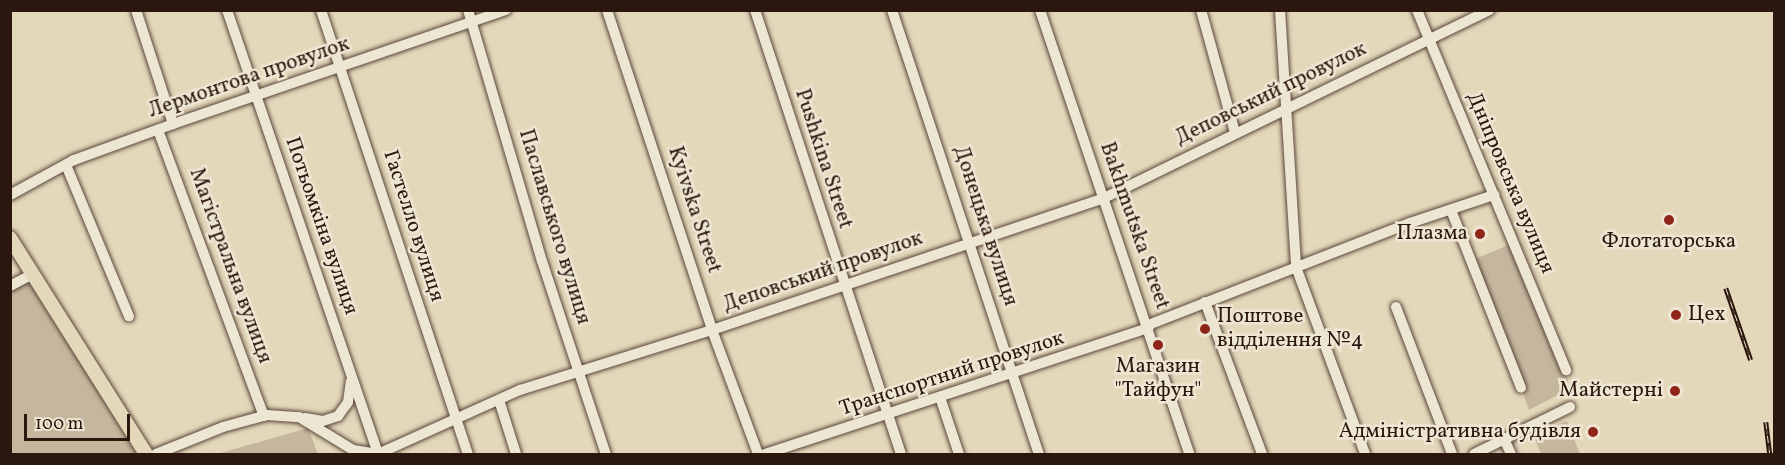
<!DOCTYPE html>
<meta charset="utf-8">
<style>
body{margin:0}
#map{position:relative;width:1785px;height:465px;overflow:hidden;background:#e4d8bb;font-family:Vollkorn,serif}
div>[style]{position:absolute}
.green>*{inset:0;background:#c5b79e}
.roads{filter:drop-shadow(0 0 2px #5a473a) drop-shadow(0 0 2px #5a473a)}
.minor>*{height:10px;margin:-5px;padding:0 5px;transform-origin:5px;border-radius:5px;background:#ede6d3}
.major>*{height:14px;margin:-7px;padding:0 7px;transform-origin:7px;border-radius:7px;background:#e4d8bb}
.rail>*{height:4.5px;margin-top:-2.25px;transform-origin:0;background:repeating-linear-gradient(90deg,#ede6d3 0 7px,#2c170f 0 14px);box-sizing:border-box;border-block:2px solid #2c170f}
.dots>*{width:16px;height:16px;translate:-50% -50%;box-sizing:border-box;border:3px solid #ede6d3;border-radius:50%}
span{translate:-50% -50%;white-space:nowrap;text-align:center;line-height:1.15;-webkit-text-stroke:5px #ede6d3;paint-order:stroke}
.street-label{font-size:21px;color:#2c170f}
.poi-label{font-size:21px;color:#2c170f}
.right{translate:-100% -50%;text-align:right}
.left{translate:0 -50%;text-align:left}
.frame{position:absolute;inset:0;border:12px solid #2c170f;pointer-events:none}
.scale{position:absolute;left:24px;top:414px;width:106px;height:27px;box-sizing:border-box;border:3px solid #2c170f;border-top:0;padding-left:8px;font-size:18px;line-height:21px;white-space:nowrap;color:#2c170f;-webkit-text-stroke:4px #ede6d3;paint-order:stroke}
</style>
<div id="map">
<div class="green">
<i style="clip-path:polygon(1511px 244px,1568px 380px,1564px 392px,1529px 410px,1475px 259px)"></i>
<i style="clip-path:polygon(31px 279px,137px 454px,11px 454px,10px 291px)"></i>
<i style="clip-path:polygon(1567px 421px,1580px 454px,1541px 454px,1533px 434px)"></i>
<i style="clip-path:polygon(308px 428px,318px 454px,217px 454px)"></i>
</div>
<div class="roads">
<div class="minor">
<i style="left:136px;top:10px;width:120px;rotate:72deg"></i>
<i style="left:227px;top:10px;width:469px;rotate:71.2deg"></i>
<i style="left:321px;top:10px;width:468px;rotate:71.7deg"></i>
<i style="left:468px;top:10px;width:262px;rotate:73.6deg"></i>
<i style="left:542px;top:261px;width:203px;rotate:71.7deg"></i>
<i style="left:607px;top:10px;width:337px;rotate:71.8deg"></i>
<i style="left:712px;top:330px;width:132px;rotate:69.6deg"></i>
<i style="left:755px;top:10px;width:467px;rotate:71.8deg"></i>
<i style="left:892px;top:10px;width:468px;rotate:71.7deg"></i>
<i style="left:1040px;top:10px;width:468px;rotate:71.4deg"></i>
<i style="left:1201px;top:10px;width:128px;rotate:74.5deg"></i>
<i style="left:1280px;top:10px;width:257px;rotate:86.4deg"></i>
<i style="left:1296px;top:267px;width:199px;rotate:69.7deg"></i>
<i style="left:1417px;top:10px;width:390px;rotate:67.5deg"></i>
<i style="left:158px;top:130px;width:305px;rotate:69.7deg"></i>
<i style="left:66px;top:165px;width:164px;rotate:67.4deg"></i>
<i style="left:10px;top:195px;width:73px;rotate:-28.7deg"></i>
<i style="left:74px;top:160px;width:105px;rotate:-20deg"></i>
<i style="left:173px;top:124px;width:352px;rotate:-18.9deg"></i>
<i style="left:1451px;top:210px;width:191px;rotate:68.5deg"></i>
<i style="left:10px;top:286px;width:26px;rotate:-28deg"></i>
<i style="left:1205px;top:302px;width:162px;rotate:69.4deg"></i>
<i style="left:1396px;top:307px;width:157px;rotate:69.1deg"></i>
<i style="left:1148px;top:325px;width:281px;rotate:-21.3deg"></i>
<i style="left:1410px;top:223px;width:89px;rotate:-18.4deg"></i>
<i style="left:499px;top:400px;width:57px;rotate:72.5deg"></i>
<i style="left:941px;top:400px;width:57px;rotate:71.6deg"></i>
<i style="left:305px;top:418px;width:18px;rotate:9deg"></i>
<i style="left:323px;top:421px;width:16px;rotate:-18deg"></i>
<i style="left:338px;top:416px;width:17px;rotate:-54deg"></i>
<i style="left:348px;top:402px;width:21px;rotate:-82deg"></i>
<i style="left:1504px;top:439px;width:17px;rotate:65deg"></i>
<i style="left:156px;top:454px;width:72px;rotate:-21.9deg"></i>
<i style="left:223px;top:427px;width:46px;rotate:-15.3deg"></i>
<i style="left:267px;top:415px;width:32px;rotate:4deg"></i>
<i style="left:299px;top:417px;width:63px;rotate:31.4deg"></i>
<i style="left:353px;top:450px;width:25px;rotate:9deg"></i>
<i style="left:378px;top:454px;width:156px;rotate:-24.3deg"></i>
<i style="left:520px;top:390px;width:201px;rotate:-17.4deg"></i>
<i style="left:712px;top:330px;width:414px;rotate:-18.6deg"></i>
<i style="left:1104px;top:198px;width:429px;rotate:-26deg"></i>
<i style="left:765px;top:454px;width:404px;rotate:-18.2deg"></i>
<i style="left:1474px;top:454px;width:107px;rotate:-26.1deg"></i>
</div>
<div class="major">
<i style="left:10px;top:238px;width:255px;rotate:57.8deg"></i>
</div>
</div>
<div class="rail">
<i style="left:1726px;top:288px;width:76px;rotate:70.9deg"></i>
<i style="left:1766px;top:422px;width:32px;rotate:83deg"></i>
</div>
<div class="dots">
<i style="left:1669px;top:220px;background:#8f2418"></i>
<i style="left:1480px;top:234px;background:#8f2418"></i>
<i style="left:1676px;top:315px;background:#8f2418"></i>
<i style="left:1205px;top:329px;background:#8f2418"></i>
<i style="left:1158px;top:345px;background:#8f2418"></i>
<i style="left:1675px;top:391px;background:#8f2418"></i>
<i style="left:1593px;top:432px;background:#8f2418"></i>
</div>
<div class="street-label">
<span style="left:249px;top:78px;rotate:-19deg">Лермонтова провулок</span>
<span style="left:1271px;top:94px;rotate:-26deg">Деповський провулок</span>
<span style="left:823px;top:159px;rotate:72deg">Pushkina Street</span>
<span style="left:1510px;top:183px;rotate:67deg">Дніпровська вулиця</span>
<span style="left:694px;top:210px;rotate:72deg">Kyivska Street</span>
<span style="left:321px;top:226px;rotate:71deg">Потьомкіна вулиця</span>
<span style="left:413px;top:226px;rotate:72deg">Гастелло вулиця</span>
<span style="left:985px;top:226px;rotate:72deg">Донецька вулиця</span>
<span style="left:1134px;top:226px;rotate:71deg">Bakhmutska Street</span>
<span style="left:554px;top:227px;rotate:73deg">Паславського вулиця</span>
<span style="left:230px;top:266px;rotate:70deg">Магістральна вулиця</span>
<span style="left:823px;top:272px;rotate:-19deg">Деповський провулок</span>
<span style="left:952px;top:374px;rotate:-18deg">Транспортний провулок</span>
</div>
<div class="poi-label">
<span class="right" style="left:1468px;top:234px">Плазма</span>
<span style="left:1669px;top:242px">Флотаторська</span>
<span class="left" style="left:1688px;top:315px">Цех</span>
<span class="left" style="left:1217px;top:329px">Поштове<br>відділення №4</span>
<span style="left:1158px;top:379px">Магазин<br>"Тайфун"</span>
<span class="right" style="left:1663px;top:391px">Майстерні</span>
<span class="right" style="left:1581px;top:432px">Адміністративна будівля</span>
</div>
<div class="frame"></div>
<div class="scale">100 m</div>
</div>
